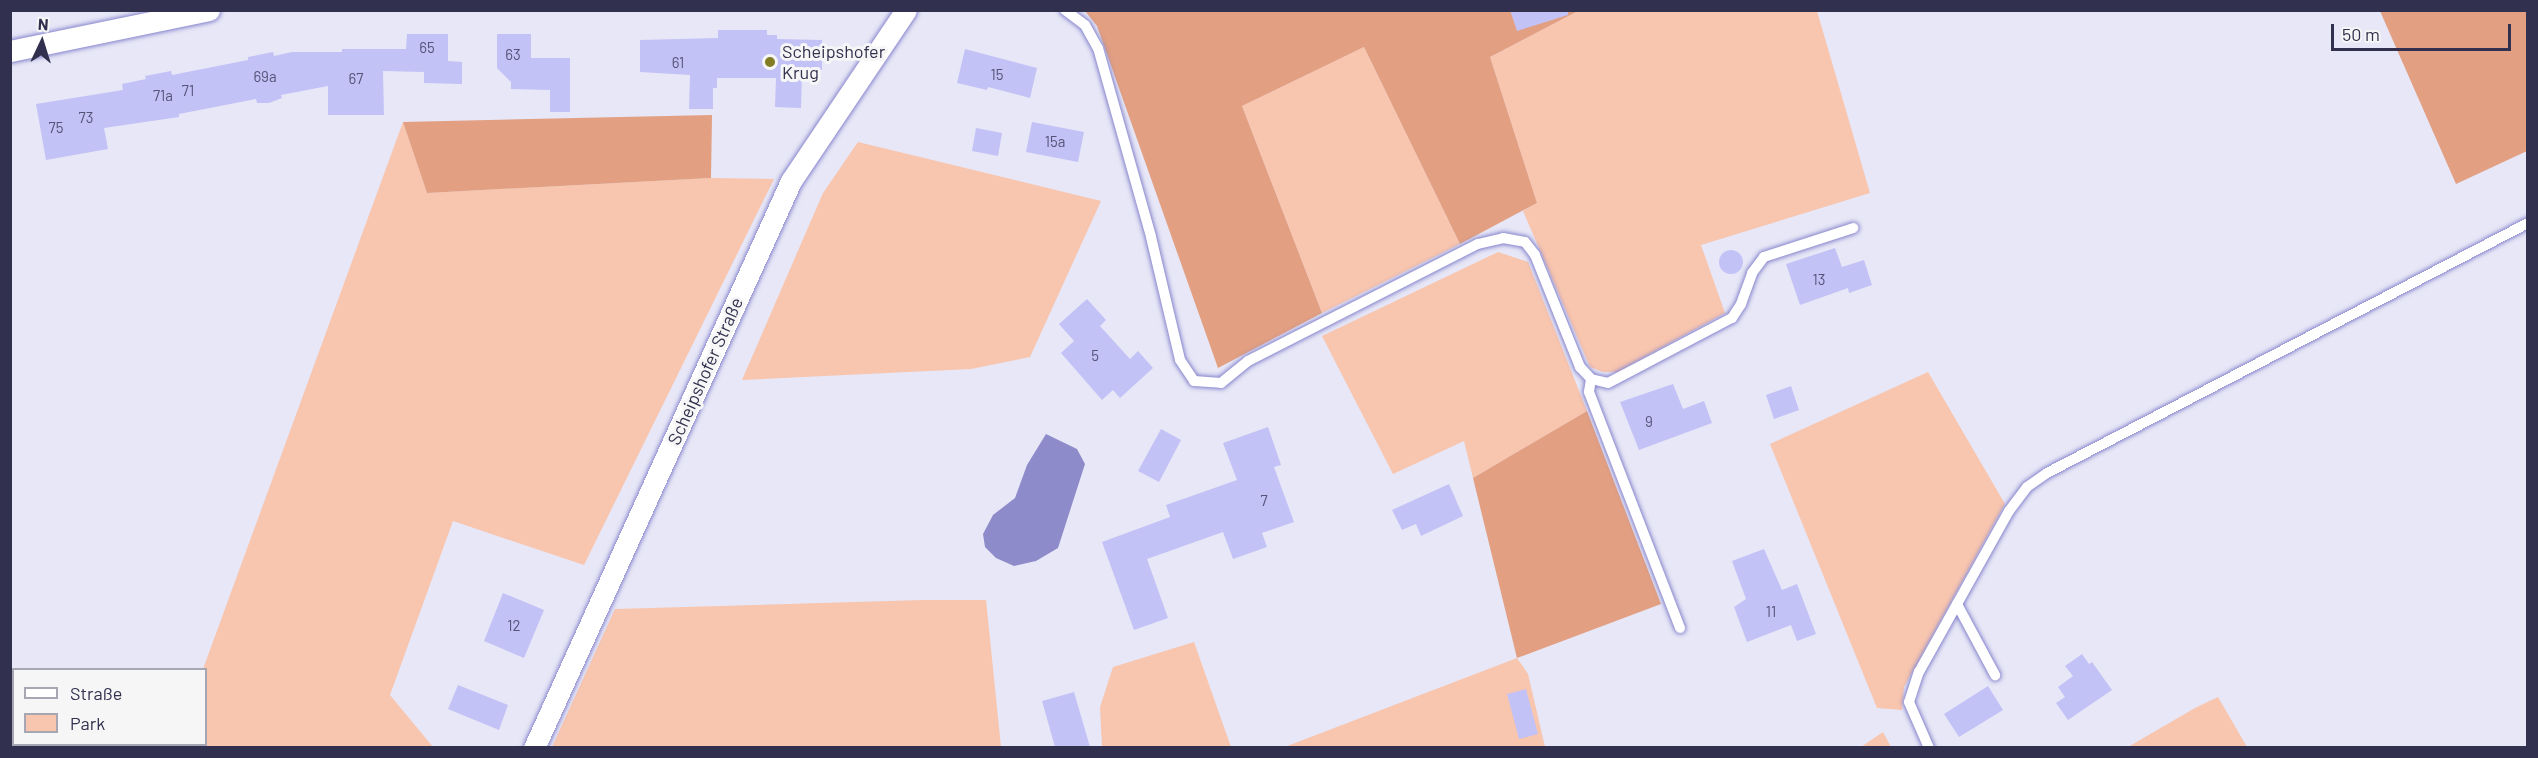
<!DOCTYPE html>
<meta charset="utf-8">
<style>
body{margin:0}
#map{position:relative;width:2538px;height:758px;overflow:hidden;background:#e7e7f7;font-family:Barlow,sans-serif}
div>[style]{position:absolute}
.green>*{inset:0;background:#f8c5ae}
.forest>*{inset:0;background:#e29f81}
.water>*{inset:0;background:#8d8bc9}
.building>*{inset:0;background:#c2c2f6}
.round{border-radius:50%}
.roads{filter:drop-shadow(0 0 2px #8886cd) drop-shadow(0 0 2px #8886cd)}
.lane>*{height:10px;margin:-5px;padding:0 5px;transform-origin:5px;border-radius:5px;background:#fff}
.street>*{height:21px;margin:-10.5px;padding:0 10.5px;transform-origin:10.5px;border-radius:10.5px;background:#fff}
.dots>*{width:16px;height:16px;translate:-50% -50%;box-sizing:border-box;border:3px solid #f6f6f6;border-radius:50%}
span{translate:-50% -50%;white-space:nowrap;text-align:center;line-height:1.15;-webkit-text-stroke:6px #f6f6f6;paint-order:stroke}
.number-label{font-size:15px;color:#555478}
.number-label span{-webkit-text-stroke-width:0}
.poi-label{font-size:18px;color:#31304e}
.left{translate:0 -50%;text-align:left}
.street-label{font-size:18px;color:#31304e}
.frame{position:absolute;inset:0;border:12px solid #31304e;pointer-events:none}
.legend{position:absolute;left:12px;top:668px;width:195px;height:78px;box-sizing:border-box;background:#f6f6f6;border:2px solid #a7a7b3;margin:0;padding:8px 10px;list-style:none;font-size:18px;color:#31304e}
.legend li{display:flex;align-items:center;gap:12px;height:30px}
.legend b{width:30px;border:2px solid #a7a7b3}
.north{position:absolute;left:12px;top:12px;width:60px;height:60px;-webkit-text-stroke:4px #f6f6f6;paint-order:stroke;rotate:4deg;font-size:16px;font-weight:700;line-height:24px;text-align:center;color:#31304e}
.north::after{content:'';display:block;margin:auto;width:21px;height:27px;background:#31304e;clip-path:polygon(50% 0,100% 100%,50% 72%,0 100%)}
.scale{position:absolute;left:2331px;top:24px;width:180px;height:27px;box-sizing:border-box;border:3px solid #31304e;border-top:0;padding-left:8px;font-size:18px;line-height:21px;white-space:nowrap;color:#31304e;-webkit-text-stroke:4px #f6f6f6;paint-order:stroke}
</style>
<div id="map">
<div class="green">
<i style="clip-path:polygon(1578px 11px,1817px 11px,1870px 193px,1701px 245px,1725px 313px,1617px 372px,1603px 372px,1590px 367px,1523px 211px,1537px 203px,1490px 57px)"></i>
<i style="clip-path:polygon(1364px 47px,1460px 244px,1322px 313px,1242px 106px)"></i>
<i style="clip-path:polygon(403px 122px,427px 193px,711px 178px,774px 179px,584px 565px,453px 521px,390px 695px,433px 747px,174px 748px,175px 745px,206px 744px,206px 670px,203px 669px)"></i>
<i style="clip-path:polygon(858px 142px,1101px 201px,1030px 357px,971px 369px,742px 380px,823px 193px)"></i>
<i style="clip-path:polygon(1498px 252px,1528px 262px,1587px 411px,1473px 478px,1464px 441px,1393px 474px,1322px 336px)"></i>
<i style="clip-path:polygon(1928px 372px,2005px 504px,1904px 687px,1902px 710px,1877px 708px,1770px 444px)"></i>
<i style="clip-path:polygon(922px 600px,986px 600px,1001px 747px,552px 747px,615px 609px)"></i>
<i style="clip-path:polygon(1194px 642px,1231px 747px,1102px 747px,1100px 707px,1113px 667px)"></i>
<i style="clip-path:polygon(1517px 658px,1528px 674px,1545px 747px,1282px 748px)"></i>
<i style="clip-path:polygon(2218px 697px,2247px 747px,2128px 747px,2195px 708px)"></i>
<i style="clip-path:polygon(1883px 732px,1891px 747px,1861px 747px)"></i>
</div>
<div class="forest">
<i style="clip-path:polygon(1085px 11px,1578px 11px,1490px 57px,1537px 203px,1460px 244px,1364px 47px,1242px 106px,1322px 313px,1218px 368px,1097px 26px)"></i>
<i style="clip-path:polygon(2380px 11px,2527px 11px,2527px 151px,2456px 184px)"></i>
<i style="clip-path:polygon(712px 115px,711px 178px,427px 193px,403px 122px)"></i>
<i style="clip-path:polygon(1587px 411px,1661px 604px,1517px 658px,1473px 478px)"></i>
</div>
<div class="water">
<i style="clip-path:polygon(1046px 434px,1077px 449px,1085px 464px,1058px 548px,1036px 561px,1014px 566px,996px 558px,985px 547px,983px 534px,993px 515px,1015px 498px,1027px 465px)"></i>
</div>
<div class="building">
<i style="clip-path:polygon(1510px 10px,1568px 10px,1568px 15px,1517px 31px)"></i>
<i style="clip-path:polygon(718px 30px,767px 30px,767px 35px,777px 35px,777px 39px,822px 40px,822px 70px,802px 70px,801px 108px,775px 107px,776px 78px,717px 78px,717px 88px,713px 88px,713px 109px,689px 109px,690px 75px,640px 72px,640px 40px,718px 38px)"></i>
<i style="clip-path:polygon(407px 34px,448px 34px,448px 61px,462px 62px,462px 84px,424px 83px,424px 72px,383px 71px,384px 115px,328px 115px,328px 86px,281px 95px,282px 98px,269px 103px,257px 103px,256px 99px,179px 114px,179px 117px,104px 128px,108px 149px,46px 160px,36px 104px,123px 90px,122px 84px,146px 79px,145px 76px,171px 71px,172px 75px,248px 60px,248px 57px,273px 52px,274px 56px,292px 52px,342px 52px,342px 49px,406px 49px)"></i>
<i style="clip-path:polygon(497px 34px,531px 34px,531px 58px,570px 58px,570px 112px,550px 112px,550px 90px,511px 89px,511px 82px,497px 68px)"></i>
<i style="clip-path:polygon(965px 49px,1037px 68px,1030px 98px,988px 87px,987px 90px,957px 83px)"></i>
<i style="clip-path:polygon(1032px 122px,1084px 132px,1078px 162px,1026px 152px)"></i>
<i style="clip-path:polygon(976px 128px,1002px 133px,998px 156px,972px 151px)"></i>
<i style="clip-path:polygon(1835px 248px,1842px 267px,1864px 260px,1872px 285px,1849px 293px,1848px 288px,1800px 305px,1786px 264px)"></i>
<i class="round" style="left:1719px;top:250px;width:24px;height:24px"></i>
<i style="clip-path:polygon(1087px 299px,1106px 320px,1100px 326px,1130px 359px,1138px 351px,1153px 368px,1120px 398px,1113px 390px,1102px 400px,1061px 353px,1074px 341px,1059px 324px)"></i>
<i style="clip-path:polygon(1673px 384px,1683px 409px,1704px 401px,1712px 423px,1639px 450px,1620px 402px)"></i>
<i style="clip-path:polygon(1791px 386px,1799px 410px,1774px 419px,1766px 395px)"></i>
<i style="clip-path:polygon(1268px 427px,1281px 465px,1274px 467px,1294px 522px,1262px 533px,1267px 547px,1233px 559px,1223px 532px,1147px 559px,1168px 618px,1134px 630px,1102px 542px,1170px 517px,1166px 505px,1237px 480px,1223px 443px)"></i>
<i style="clip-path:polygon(1161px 429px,1181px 440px,1159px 482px,1138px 471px)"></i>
<i style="clip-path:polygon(1449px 484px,1463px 516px,1421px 536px,1416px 524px,1402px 530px,1392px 510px)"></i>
<i style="clip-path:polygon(1764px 549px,1782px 590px,1797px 584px,1816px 634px,1797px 641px,1791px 625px,1747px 642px,1734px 607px,1746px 599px,1732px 561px)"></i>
<i style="clip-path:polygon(503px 593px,544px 610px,524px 658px,484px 641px)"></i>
<i style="clip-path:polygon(2082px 654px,2089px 664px,2092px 662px,2112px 690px,2068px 720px,2056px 703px,2065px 697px,2058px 687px,2073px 676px,2065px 666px)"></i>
<i style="clip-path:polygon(458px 685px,508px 705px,499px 730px,448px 709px)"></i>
<i style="clip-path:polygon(1988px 686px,2003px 710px,1959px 737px,1944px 714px)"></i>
<i style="clip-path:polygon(1526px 689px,1538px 734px,1519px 739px,1507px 694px)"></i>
<i style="clip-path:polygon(1074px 692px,1090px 747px,1055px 747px,1042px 701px)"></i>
</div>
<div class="roads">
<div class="lane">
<i style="left:1065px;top:10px;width:25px;rotate:37deg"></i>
<i style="left:1085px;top:25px;width:26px;rotate:61deg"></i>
<i style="left:1098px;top:48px;width:196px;rotate:74.3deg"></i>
<i style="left:1151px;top:237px;width:126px;rotate:76.7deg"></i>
<i style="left:1180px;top:360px;width:25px;rotate:56deg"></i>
<i style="left:1194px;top:381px;width:27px;rotate:4deg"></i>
<i style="left:1221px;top:383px;width:35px;rotate:-39deg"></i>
<i style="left:1248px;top:361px;width:258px;rotate:-27deg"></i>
<i style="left:1478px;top:244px;width:26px;rotate:-13deg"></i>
<i style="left:1503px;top:238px;width:22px;rotate:10deg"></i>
<i style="left:1525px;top:242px;width:16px;rotate:52deg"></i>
<i style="left:1535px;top:255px;width:121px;rotate:68.1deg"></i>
<i style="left:1580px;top:367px;width:16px;rotate:47deg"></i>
<i style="left:1591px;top:379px;width:17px;rotate:13deg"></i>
<i style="left:1608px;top:383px;width:140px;rotate:-27.7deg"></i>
<i style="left:1732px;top:318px;width:17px;rotate:-57deg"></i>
<i style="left:1741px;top:304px;width:33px;rotate:-70deg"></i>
<i style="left:1752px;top:273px;width:20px;rotate:-53deg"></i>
<i style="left:1764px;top:257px;width:94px;rotate:-18deg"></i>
<i style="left:1591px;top:379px;width:13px;rotate:99deg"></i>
<i style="left:1589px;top:392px;width:253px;rotate:68.9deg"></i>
<i style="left:1957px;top:604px;width:81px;rotate:61.8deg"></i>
<i style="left:1929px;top:748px;width:50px;rotate:-113.5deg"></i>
<i style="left:1909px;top:702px;width:32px;rotate:-72deg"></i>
<i style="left:1919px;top:672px;width:184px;rotate:-60.8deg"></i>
<i style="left:2009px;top:511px;width:30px;rotate:-53deg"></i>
<i style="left:2027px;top:487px;width:24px;rotate:-35deg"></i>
<i style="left:2047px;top:473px;width:542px;rotate:-27.46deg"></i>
</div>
<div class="street">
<i style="left:10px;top:51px;width:203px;rotate:-11.6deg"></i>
<i style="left:534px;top:748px;width:623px;rotate:-65.62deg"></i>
<i style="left:791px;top:181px;width:206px;rotate:-56.1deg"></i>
</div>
</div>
<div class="dots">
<i style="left:770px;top:62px;background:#837c23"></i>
</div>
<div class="number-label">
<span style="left:427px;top:48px">65</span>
<span style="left:513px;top:55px">63</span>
<span style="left:678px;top:63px">61</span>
<span style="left:997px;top:75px">15</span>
<span style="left:265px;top:77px">69a</span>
<span style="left:356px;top:79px">67</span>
<span style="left:188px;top:91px">71</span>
<span style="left:163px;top:96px">71a</span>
<span style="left:86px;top:118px">73</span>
<span style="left:56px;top:128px">75</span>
<span style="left:1055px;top:142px">15a</span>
<span style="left:1819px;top:280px">13</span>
<span style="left:1095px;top:356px">5</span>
<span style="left:1649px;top:422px">9</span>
<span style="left:1264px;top:501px">7</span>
<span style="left:1771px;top:612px">11</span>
<span style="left:514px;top:626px">12</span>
</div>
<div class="poi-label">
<span class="left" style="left:782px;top:62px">Scheipshofer<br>Krug</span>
</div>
<div class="street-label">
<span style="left:705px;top:371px;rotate:-66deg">Scheipshofer Straße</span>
</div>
<div class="frame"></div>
<ul class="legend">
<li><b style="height:8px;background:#fff"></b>Straße</li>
<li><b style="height:16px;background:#f8c5ae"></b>Park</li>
</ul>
<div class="north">N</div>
<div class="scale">50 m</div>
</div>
